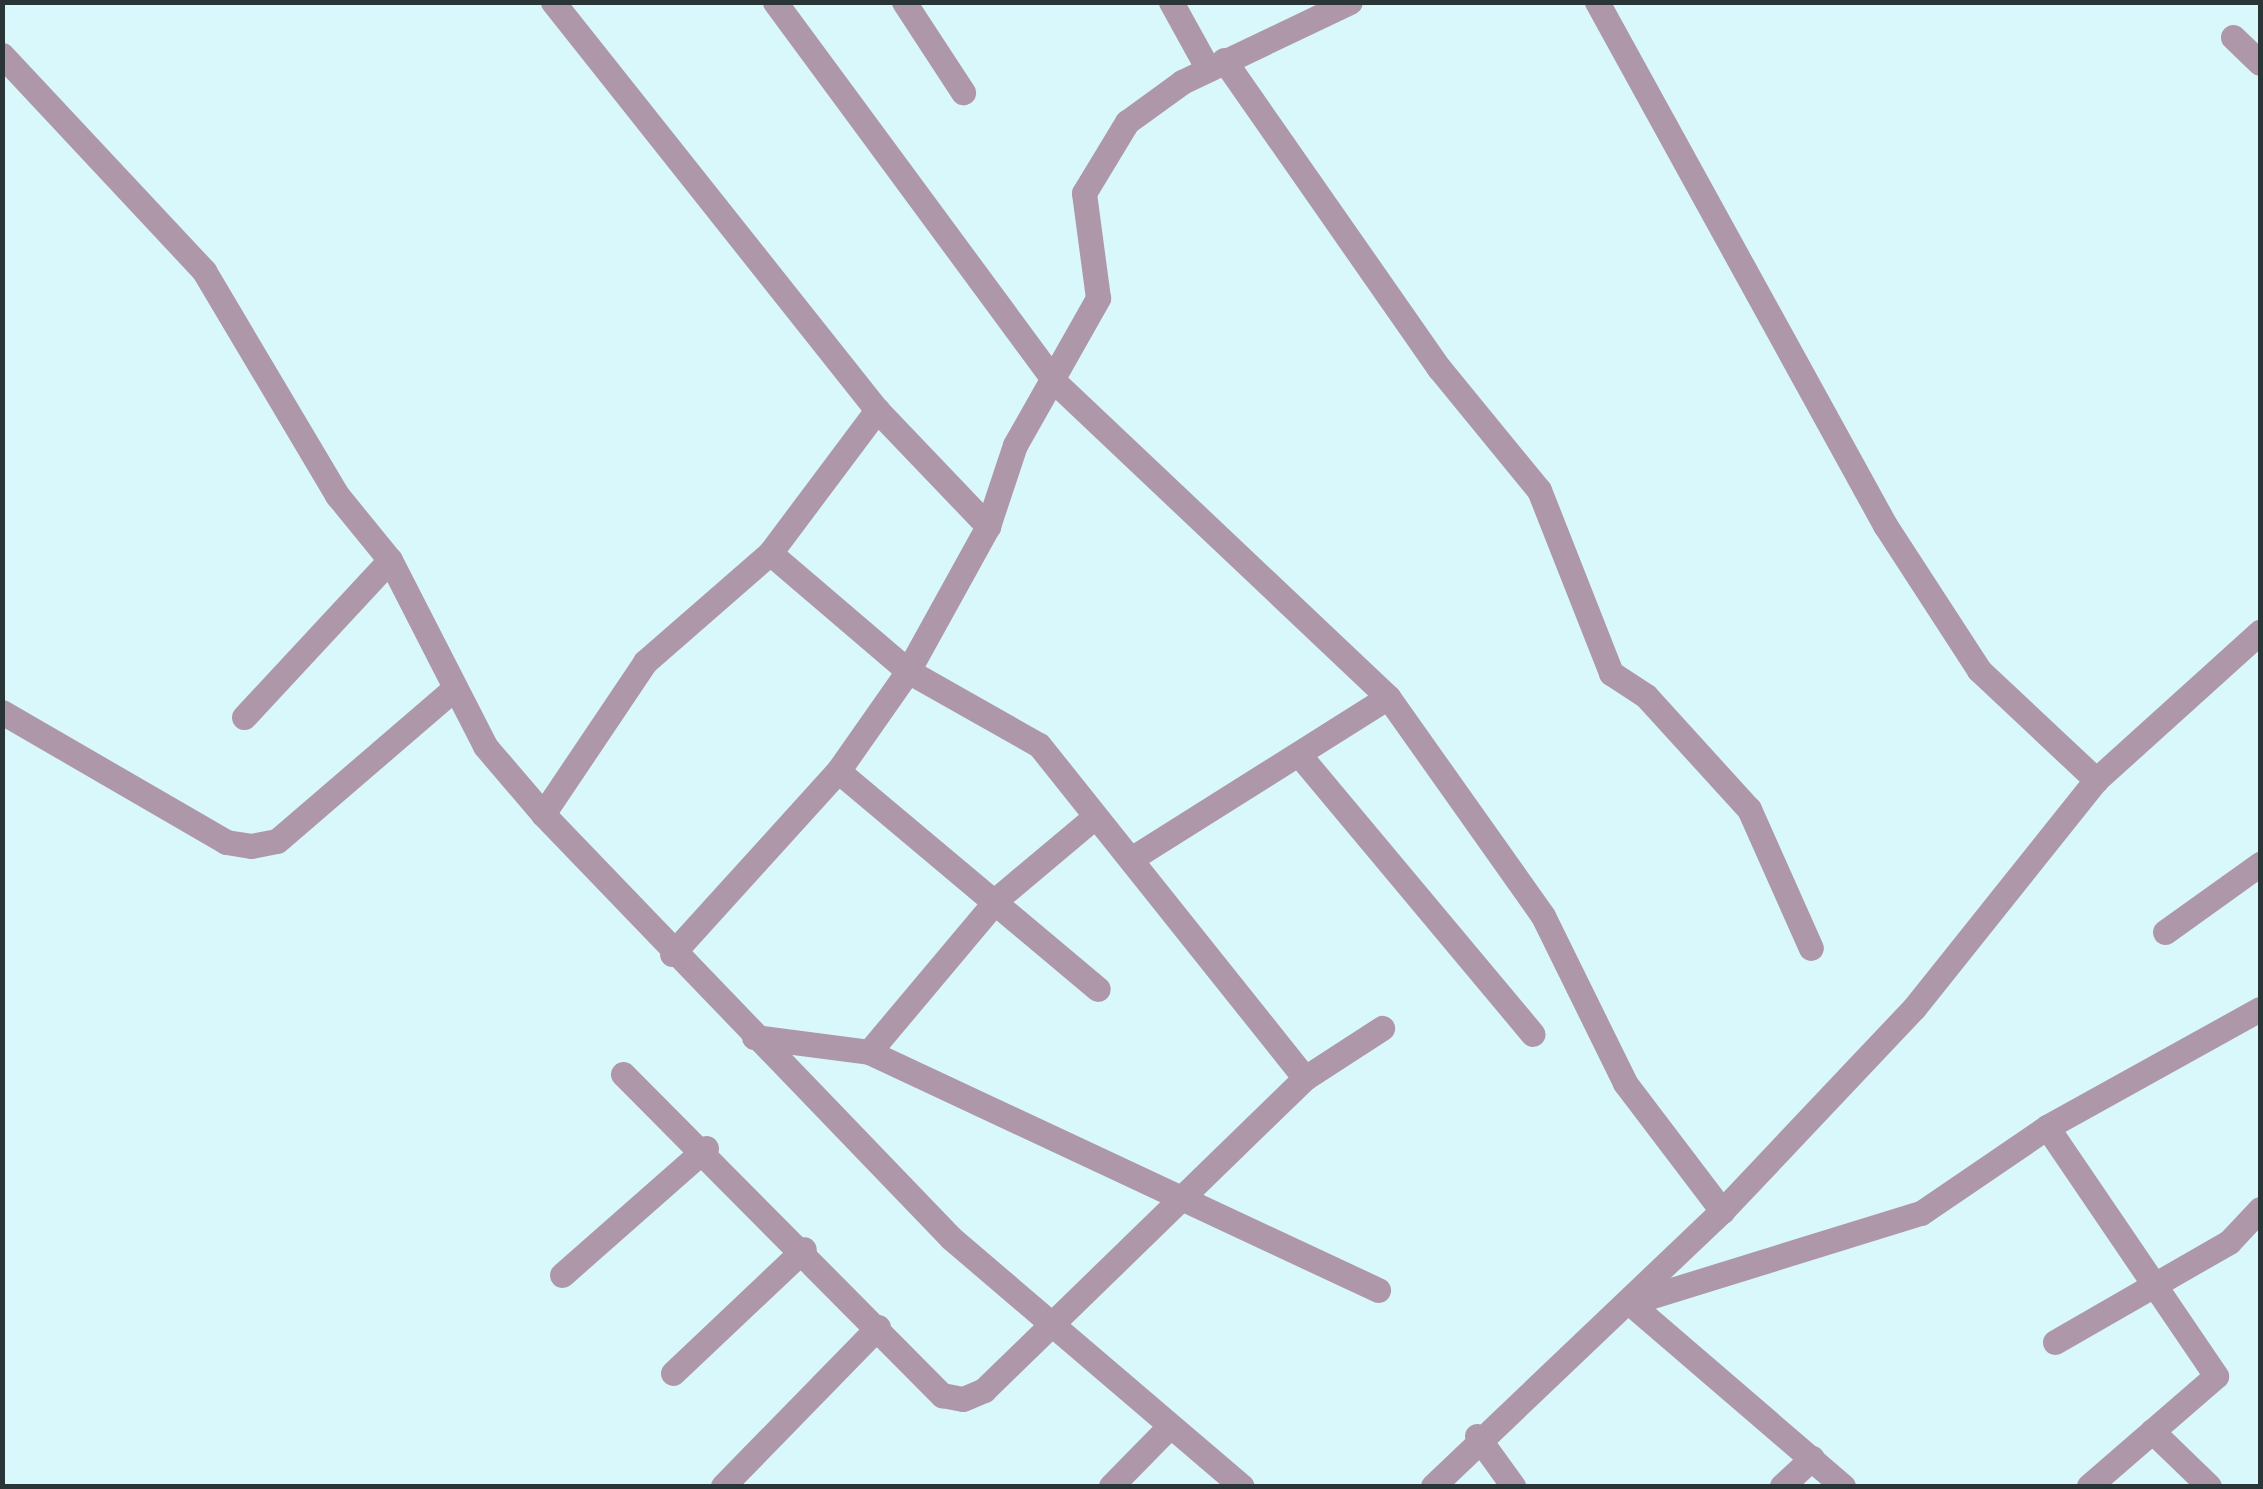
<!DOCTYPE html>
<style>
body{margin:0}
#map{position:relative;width:2263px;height:1489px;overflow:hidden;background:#d9f8fb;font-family:Lora,serif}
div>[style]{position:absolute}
.street>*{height:25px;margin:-12.5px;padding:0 12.5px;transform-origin:12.5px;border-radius:12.5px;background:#af97aa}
span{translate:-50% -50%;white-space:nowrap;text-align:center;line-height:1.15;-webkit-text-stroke:9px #fff;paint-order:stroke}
.frame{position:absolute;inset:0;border:5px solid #293537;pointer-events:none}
</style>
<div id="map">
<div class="street">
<i style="left:553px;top:2px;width:521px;rotate:51.55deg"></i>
<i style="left:877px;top:410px;width:161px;rotate:46.3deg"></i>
<i style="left:775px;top:2px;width:475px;rotate:53.6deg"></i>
<i style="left:1057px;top:384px;width:456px;rotate:43.4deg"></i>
<i style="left:1388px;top:697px;width:268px;rotate:54.7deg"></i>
<i style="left:1543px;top:916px;width:186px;rotate:63.8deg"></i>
<i style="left:1625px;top:1083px;width:161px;rotate:52.8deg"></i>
<i style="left:904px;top:2px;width:108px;rotate:56.8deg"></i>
<i style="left:1171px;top:2px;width:77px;rotate:61.1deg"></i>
<i style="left:1597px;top:2px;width:597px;rotate:61.16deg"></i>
<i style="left:1885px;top:525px;width:173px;rotate:57deg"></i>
<i style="left:1979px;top:670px;width:161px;rotate:43.2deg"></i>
<i style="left:2233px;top:37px;width:37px;rotate:44deg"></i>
<i style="left:2px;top:55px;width:296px;rotate:46.9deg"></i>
<i style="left:204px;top:271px;width:261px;rotate:59.3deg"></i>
<i style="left:337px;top:495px;width:84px;rotate:50.8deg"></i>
<i style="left:390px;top:560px;width:209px;rotate:62.9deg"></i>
<i style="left:485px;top:746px;width:89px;rotate:49.5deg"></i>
<i style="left:543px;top:814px;width:588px;rotate:46.1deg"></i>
<i style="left:951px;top:1238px;width:382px;rotate:40.5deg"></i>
<i style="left:1224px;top:60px;width:376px;rotate:55.1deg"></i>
<i style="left:1439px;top:368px;width:158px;rotate:50.7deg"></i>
<i style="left:1539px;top:490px;width:197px;rotate:68.5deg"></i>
<i style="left:1611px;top:673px;width:42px;rotate:33.3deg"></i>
<i style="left:1646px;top:696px;width:153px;rotate:47.7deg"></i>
<i style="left:1749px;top:809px;width:152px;rotate:66deg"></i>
<i style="left:770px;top:553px;width:182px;rotate:40.5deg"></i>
<i style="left:908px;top:671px;width:150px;rotate:29.5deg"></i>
<i style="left:1039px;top:745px;width:426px;rotate:51.4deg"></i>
<i style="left:2px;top:712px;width:259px;rotate:30.1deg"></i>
<i style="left:226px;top:842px;width:25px;rotate:9deg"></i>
<i style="left:251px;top:846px;width:26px;rotate:-11deg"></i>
<i style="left:277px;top:841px;width:235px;rotate:-40.7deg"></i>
<i style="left:244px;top:717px;width:214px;rotate:-47.1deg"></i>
<i style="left:1301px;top:757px;width:361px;rotate:50.1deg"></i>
<i style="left:838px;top:771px;width:339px;rotate:40deg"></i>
<i style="left:543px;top:814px;width:183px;rotate:-56.1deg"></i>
<i style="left:645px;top:662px;width:166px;rotate:-41.1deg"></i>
<i style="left:770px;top:553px;width:179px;rotate:-53.2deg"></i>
<i style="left:1134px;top:857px;width:300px;rotate:-32.2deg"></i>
<i style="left:2165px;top:932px;width:117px;rotate:-35.6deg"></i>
<i style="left:672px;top:954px;width:247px;rotate:-47.8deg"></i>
<i style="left:838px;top:771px;width:122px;rotate:-55deg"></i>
<i style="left:908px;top:671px;width:166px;rotate:-61.1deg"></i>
<i style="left:988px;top:526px;width:85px;rotate:-71.6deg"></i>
<i style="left:1015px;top:445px;width:169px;rotate:-60.5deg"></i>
<i style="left:1098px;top:298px;width:106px;rotate:-97.6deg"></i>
<i style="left:1084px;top:193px;width:83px;rotate:-58.8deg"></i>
<i style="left:1127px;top:122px;width:68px;rotate:-36deg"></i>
<i style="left:1182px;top:82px;width:186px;rotate:-25.5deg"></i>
<i style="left:754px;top:1037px;width:116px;rotate:7.4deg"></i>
<i style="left:869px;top:1052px;width:562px;rotate:25.06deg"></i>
<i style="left:869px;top:1052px;width:201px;rotate:-50deg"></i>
<i style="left:998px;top:898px;width:121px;rotate:-40deg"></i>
<i style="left:623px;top:1074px;width:453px;rotate:45.2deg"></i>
<i style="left:942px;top:1395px;width:21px;rotate:11deg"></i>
<i style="left:963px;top:1399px;width:23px;rotate:-23deg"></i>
<i style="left:984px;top:1390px;width:448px;rotate:-44.2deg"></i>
<i style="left:1305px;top:1078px;width:92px;rotate:-33deg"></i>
<i style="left:2047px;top:1127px;width:301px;rotate:55.8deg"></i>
<i style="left:2216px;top:1376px;width:168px;rotate:139.1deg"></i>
<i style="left:562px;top:1275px;width:192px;rotate:-41.4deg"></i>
<i style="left:1636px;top:1301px;width:298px;rotate:-17.2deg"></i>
<i style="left:1921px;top:1213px;width:153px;rotate:-34.3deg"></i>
<i style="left:2047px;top:1127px;width:244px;rotate:-29deg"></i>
<i style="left:1630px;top:1303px;width:281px;rotate:40.7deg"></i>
<i style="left:2055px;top:1342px;width:201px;rotate:-29.9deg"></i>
<i style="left:2229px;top:1242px;width:45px;rotate:-46.8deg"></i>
<i style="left:673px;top:1373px;width:180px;rotate:-43.4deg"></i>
<i style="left:2152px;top:1431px;width:79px;rotate:44deg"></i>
<i style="left:1477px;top:1436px;width:62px;rotate:54.2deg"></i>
<i style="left:723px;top:1486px;width:222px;rotate:-45.7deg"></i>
<i style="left:1111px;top:1486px;width:84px;rotate:-45.5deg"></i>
<i style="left:1433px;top:1486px;width:399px;rotate:-43.6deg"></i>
<i style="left:1722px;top:1211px;width:279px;rotate:-46.6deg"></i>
<i style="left:1914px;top:1008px;width:292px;rotate:-51.4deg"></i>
<i style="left:2096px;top:780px;width:221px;rotate:-42.1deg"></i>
<i style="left:1782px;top:1486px;width:41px;rotate:-43deg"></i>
</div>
<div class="frame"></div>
</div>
